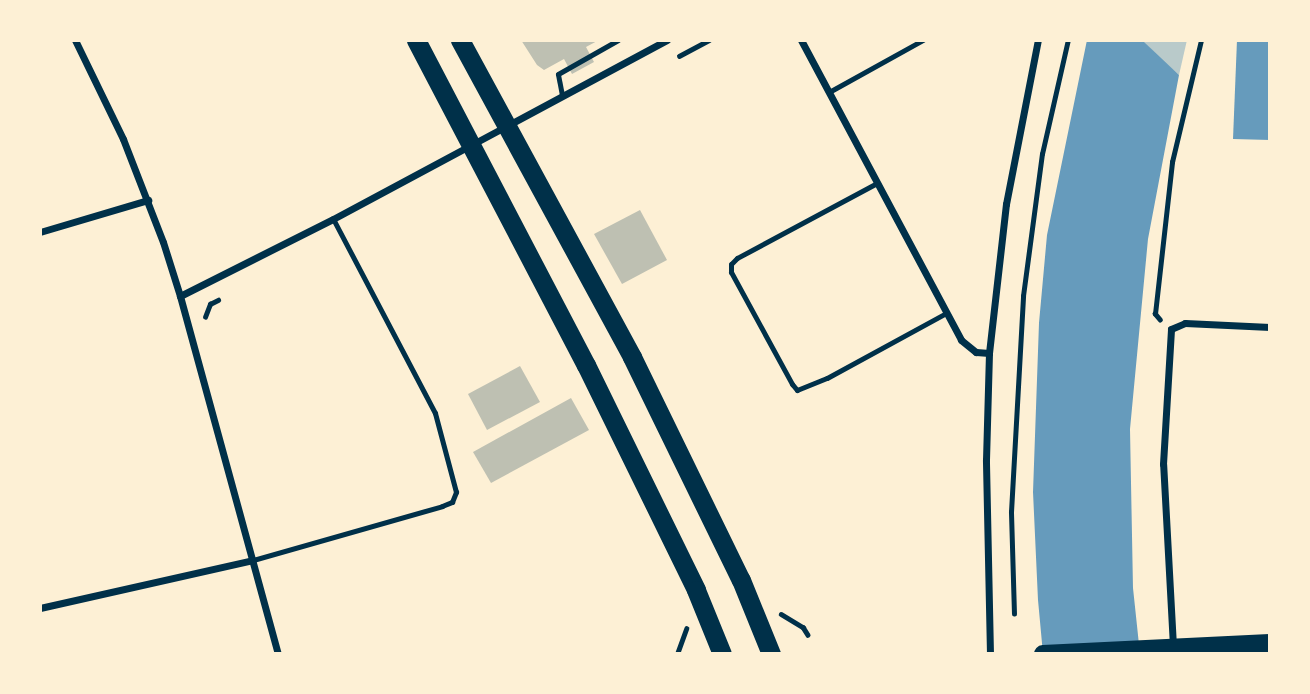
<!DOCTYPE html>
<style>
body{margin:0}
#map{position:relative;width:1310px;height:694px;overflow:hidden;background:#fdf0d5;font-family:"IBM Plex Serif",serif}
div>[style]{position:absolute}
.green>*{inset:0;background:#b9caca}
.water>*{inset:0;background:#669bbc}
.building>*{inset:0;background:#bec0b2}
.path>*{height:4.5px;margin:-2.25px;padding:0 2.25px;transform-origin:2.25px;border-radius:2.25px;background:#003049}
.service>*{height:5px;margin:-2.5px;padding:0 2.5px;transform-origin:2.5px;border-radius:2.5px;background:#003049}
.minor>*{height:7px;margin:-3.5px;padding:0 3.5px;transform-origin:3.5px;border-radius:3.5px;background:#003049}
.primary>*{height:18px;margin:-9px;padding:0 9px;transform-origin:9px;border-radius:9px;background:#003049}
.trunk>*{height:19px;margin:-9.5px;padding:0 9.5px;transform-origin:9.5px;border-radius:9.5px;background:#003049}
span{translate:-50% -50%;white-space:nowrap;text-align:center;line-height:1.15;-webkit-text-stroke:7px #fdf0d5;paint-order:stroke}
.frame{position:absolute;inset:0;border:42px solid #fdf0d5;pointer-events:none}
</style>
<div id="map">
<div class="green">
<i style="clip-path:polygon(1142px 40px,1187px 40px,1179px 75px,1164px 62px)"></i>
</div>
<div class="water">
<i style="clip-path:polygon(1087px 40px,1142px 40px,1179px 75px,1148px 239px,1130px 429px,1133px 588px,1140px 654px,1043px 654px,1038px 600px,1033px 492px,1039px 323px,1047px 235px)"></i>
<i style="clip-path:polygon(1237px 40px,1270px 40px,1270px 140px,1233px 139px)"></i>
</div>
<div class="building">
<i style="clip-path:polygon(521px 40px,599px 40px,586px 47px,594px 62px,572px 74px,564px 59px,544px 70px,537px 65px)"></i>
<i style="clip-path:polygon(640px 210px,667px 260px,622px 284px,594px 234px)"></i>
<i style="clip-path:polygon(520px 366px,540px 402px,487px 430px,468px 394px)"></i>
<i style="clip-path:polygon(571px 398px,589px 430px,491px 483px,473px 452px)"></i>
</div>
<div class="path">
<i style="left:679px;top:56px;width:34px;rotate:-28deg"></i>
<i style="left:205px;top:317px;width:14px;rotate:-69deg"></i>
<i style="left:210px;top:304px;width:9px;rotate:-27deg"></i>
<i style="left:1160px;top:320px;width:8px;rotate:-130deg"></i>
<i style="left:1155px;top:314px;width:153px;rotate:-83.6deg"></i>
<i style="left:1172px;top:162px;width:125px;rotate:-76.6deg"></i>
<i style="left:781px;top:614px;width:26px;rotate:31deg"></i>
<i style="left:803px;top:627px;width:9px;rotate:58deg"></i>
<i style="left:1014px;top:614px;width:102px;rotate:-91.7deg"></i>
<i style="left:1011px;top:512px;width:216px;rotate:-86.8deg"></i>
<i style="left:1023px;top:296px;width:143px;rotate:-82.4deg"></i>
<i style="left:1042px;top:154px;width:117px;rotate:-77.2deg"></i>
<i style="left:677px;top:654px;width:27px;rotate:-70deg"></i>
</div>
<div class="service">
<i style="left:829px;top:92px;width:107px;rotate:-29deg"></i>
<i style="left:562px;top:95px;width:21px;rotate:-101deg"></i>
<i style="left:558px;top:74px;width:69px;rotate:-29.5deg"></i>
<i style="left:877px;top:183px;width:159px;rotate:151.8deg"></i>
<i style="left:737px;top:258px;width:8px;rotate:135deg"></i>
<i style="left:731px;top:264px;width:8px;rotate:90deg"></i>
<i style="left:731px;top:272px;width:128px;rotate:61.4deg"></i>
<i style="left:792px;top:384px;width:8px;rotate:50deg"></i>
<i style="left:797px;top:390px;width:32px;rotate:-22deg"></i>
<i style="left:827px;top:378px;width:136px;rotate:-28.6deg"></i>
<i style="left:253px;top:560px;width:197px;rotate:-15.9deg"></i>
<i style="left:442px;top:506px;width:11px;rotate:-22deg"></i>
<i style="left:452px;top:502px;width:11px;rotate:-68deg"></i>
<i style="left:456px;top:492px;width:82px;rotate:-104.9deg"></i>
<i style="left:435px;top:413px;width:219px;rotate:-117.7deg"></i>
</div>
<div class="minor">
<i style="left:75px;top:40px;width:110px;rotate:64.1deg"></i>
<i style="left:123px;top:139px;width:110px;rotate:68.8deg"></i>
<i style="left:163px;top:242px;width:57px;rotate:72.5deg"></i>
<i style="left:180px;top:296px;width:371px;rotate:74.7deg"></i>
<i style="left:801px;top:40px;width:340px;rotate:61.9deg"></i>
<i style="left:961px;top:340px;width:19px;rotate:39deg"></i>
<i style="left:976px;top:352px;width:13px;rotate:4deg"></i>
<i style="left:40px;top:232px;width:113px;rotate:-16.5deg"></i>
<i style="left:180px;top:296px;width:171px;rotate:-26.7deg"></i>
<i style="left:333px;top:219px;width:379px;rotate:-28.2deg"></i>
<i style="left:40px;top:608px;width:218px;rotate:-12.7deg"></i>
<i style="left:1173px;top:646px;width:182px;rotate:-93.1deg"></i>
<i style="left:1163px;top:464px;width:135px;rotate:-86.6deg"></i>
<i style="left:1171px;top:329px;width:15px;rotate:-23deg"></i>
<i style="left:1185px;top:323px;width:85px;rotate:2.7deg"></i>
<i style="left:990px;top:654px;width:194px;rotate:-91.2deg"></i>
<i style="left:986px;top:460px;width:107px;rotate:-88.4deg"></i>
<i style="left:989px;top:353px;width:150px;rotate:-83.5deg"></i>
<i style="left:1006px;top:204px;width:167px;rotate:-79deg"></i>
</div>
<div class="primary">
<i style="left:1043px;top:654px;width:227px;rotate:-2.8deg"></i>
</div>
<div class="trunk">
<i style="left:416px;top:40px;width:367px;rotate:62.4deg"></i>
<i style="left:586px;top:365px;width:250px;rotate:63.9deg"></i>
<i style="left:696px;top:590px;width:69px;rotate:67.9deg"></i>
<i style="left:460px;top:40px;width:361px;rotate:61.5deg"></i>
<i style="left:632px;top:357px;width:248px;rotate:64deg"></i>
<i style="left:741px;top:580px;width:80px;rotate:67.9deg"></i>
</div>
<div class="frame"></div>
</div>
